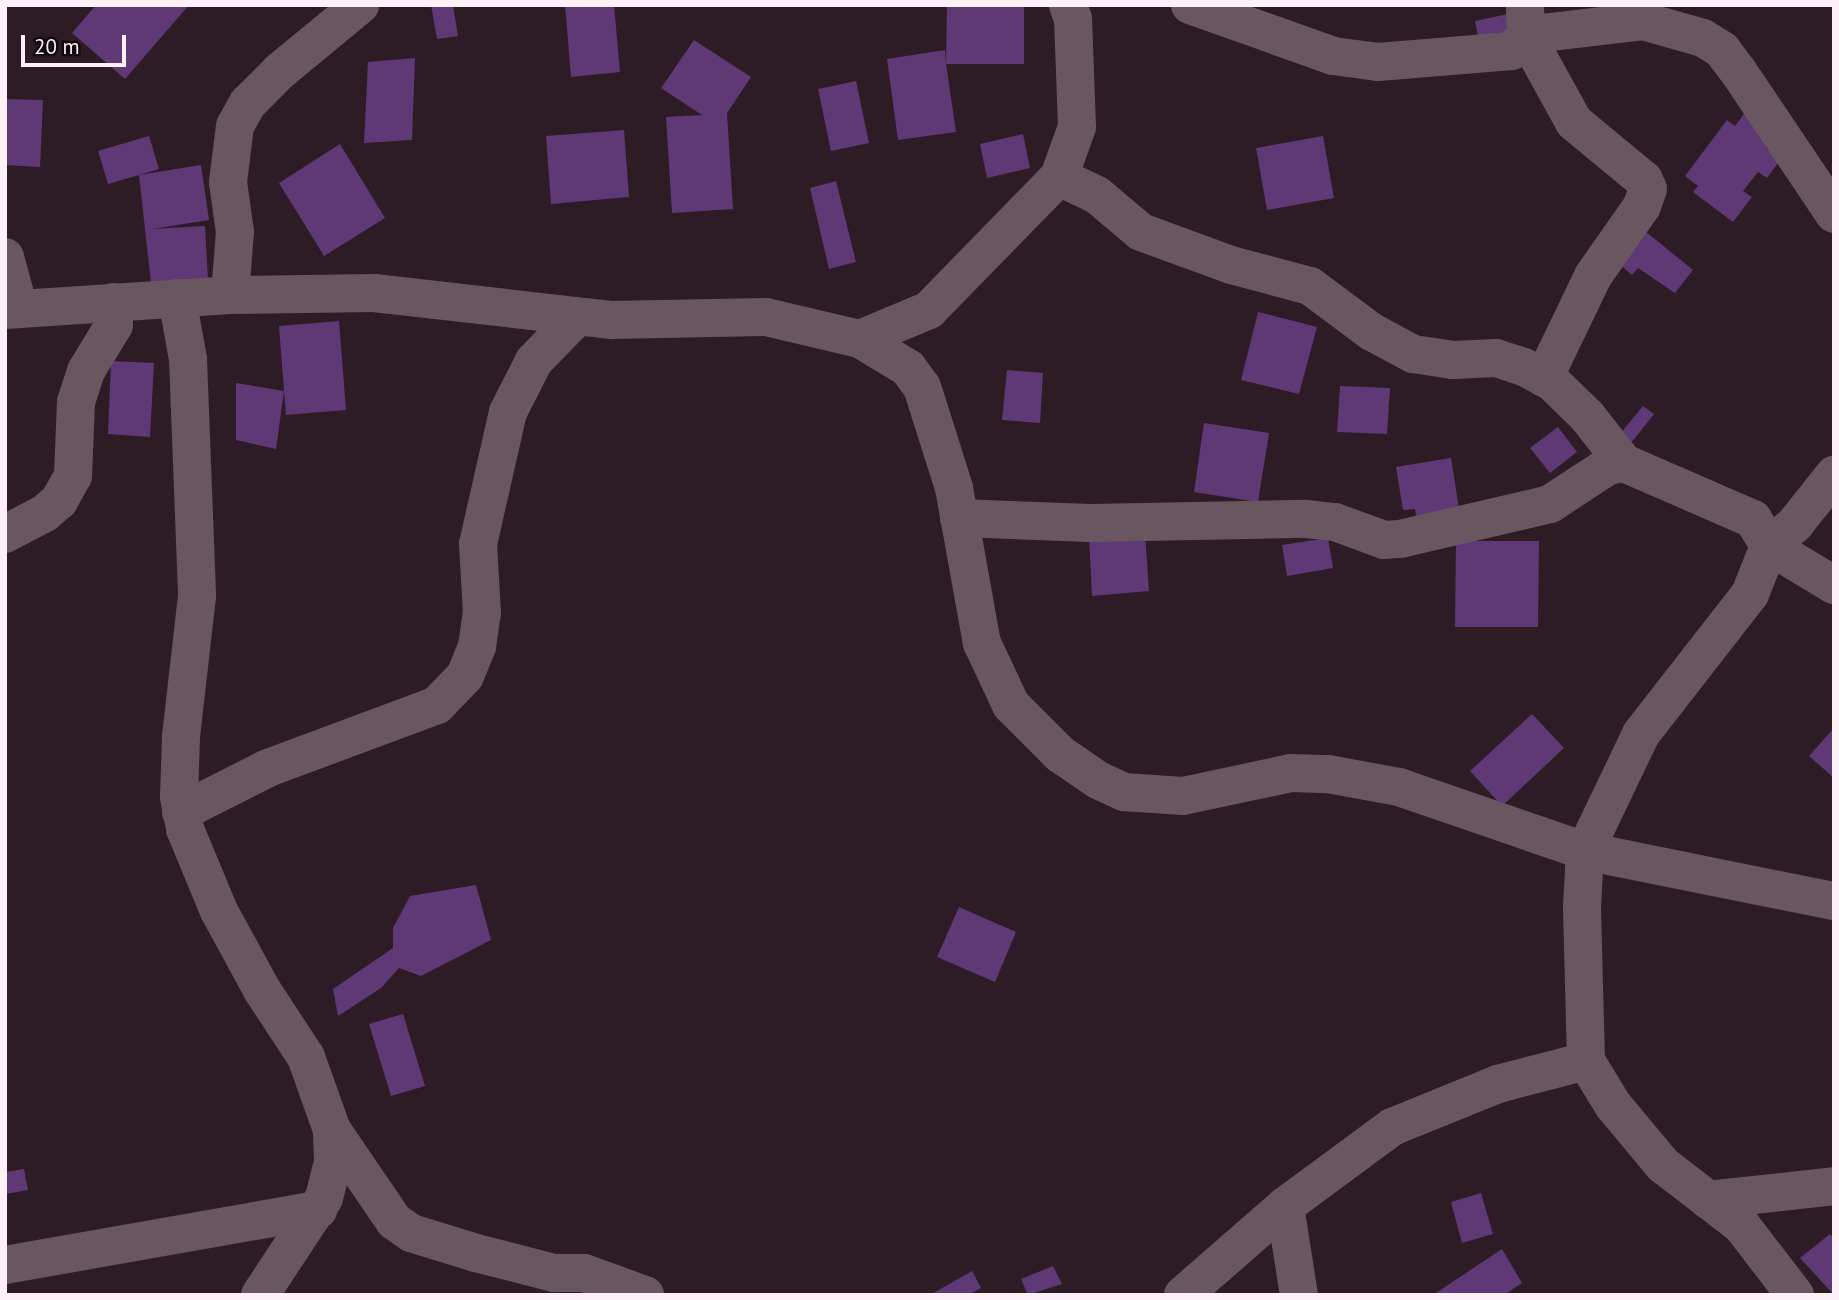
<!DOCTYPE html>
<style>
body{margin:0}
#map{position:relative;width:1839px;height:1300px;overflow:hidden;background:#2d1c26;font-family:"PT Sans",sans-serif}
div>[style]{position:absolute}
.building>*{inset:0;background:#5e3976}
.street>*{height:38px;margin:-19px;padding:0 19px;transform-origin:19px;border-radius:19px;background:#6a5661}
span{translate:-50% -50%;white-space:nowrap;text-align:center;line-height:1.15;-webkit-text-stroke:5px #11090d;paint-order:stroke}
.frame{position:absolute;inset:0;border:7px solid #fdf0f7;pointer-events:none}
.scale{position:absolute;left:21px;top:35px;width:105px;height:32px;box-sizing:border-box;border:4px solid #fdf0f7;border-top:0;padding-left:9px;font-size:21px;line-height:24px;white-space:nowrap;color:#fdf0f7;-webkit-text-stroke:5px #11090d;paint-order:stroke}
</style>
<div id="map">
<div class="building">
<i style="clip-path:polygon(96px 5px,189px 5px,125px 79px,72px 33px)"></i>
<i style="clip-path:polygon(431px 5px,453px 5px,458px 36px,437px 39px)"></i>
<i style="clip-path:polygon(565px 5px,614px 5px,620px 72px,571px 77px)"></i>
<i style="clip-path:polygon(947px 5px,1024px 5px,1024px 64px,946px 64px,956px 132px,898px 140px,887px 59px,945px 50px,946px 64px)"></i>
<i style="clip-path:polygon(1508px 14px,1512px 35px,1479px 42px,1475px 21px)"></i>
<i style="clip-path:polygon(694px 40px,751px 77px,727px 113px,733px 209px,672px 213px,666px 117px,702px 115px,661px 88px)"></i>
<i style="clip-path:polygon(415px 58px,412px 140px,364px 143px,368px 62px)"></i>
<i style="clip-path:polygon(856px 81px,869px 143px,831px 151px,818px 89px)"></i>
<i style="clip-path:polygon(5px 99px,43px 100px,40px 167px,5px 165px)"></i>
<i style="clip-path:polygon(1746px 111px,1777px 134px,1766px 148px,1781px 159px,1767px 178px,1758px 172px,1743px 191px,1752px 197px,1733px 222px,1693px 192px,1698px 186px,1685px 176px,1727px 120px,1735px 126px)"></i>
<i style="clip-path:polygon(624px 130px,629px 197px,551px 204px,546px 136px)"></i>
<i style="clip-path:polygon(1023px 134px,1030px 168px,987px 178px,980px 144px)"></i>
<i style="clip-path:polygon(149px 136px,159px 169px,139px 175px,201px 165px,209px 220px,152px 229px,205px 226px,208px 280px,151px 283px,139px 175px,108px 184px,98px 151px)"></i>
<i style="clip-path:polygon(1323px 136px,1334px 198px,1267px 210px,1256px 148px)"></i>
<i style="clip-path:polygon(340px 144px,385px 218px,324px 256px,279px 183px)"></i>
<i style="clip-path:polygon(836px 181px,856px 262px,829px 269px,810px 188px)"></i>
<i style="clip-path:polygon(1645px 231px,1693px 270px,1675px 293px,1638px 268px,1632px 275px,1618px 263px)"></i>
<i style="clip-path:polygon(1258px 312px,1317px 327px,1299px 394px,1241px 380px)"></i>
<i style="clip-path:polygon(339px 321px,346px 410px,286px 415px,284px 391px,276px 449px,236px 440px,236px 383px,284px 391px,279px 326px)"></i>
<i style="clip-path:polygon(111px 361px,154px 363px,150px 437px,108px 434px)"></i>
<i style="clip-path:polygon(1007px 370px,1043px 373px,1040px 423px,1002px 420px)"></i>
<i style="clip-path:polygon(1340px 386px,1390px 388px,1387px 434px,1337px 432px)"></i>
<i style="clip-path:polygon(1643px 406px,1654px 414px,1631px 443px,1620px 434px)"></i>
<i style="clip-path:polygon(1204px 423px,1269px 433px,1258px 502px,1194px 492px)"></i>
<i style="clip-path:polygon(1558px 427px,1577px 452px,1550px 473px,1530px 448px)"></i>
<i style="clip-path:polygon(1451px 458px,1460px 515px,1417px 522px,1415px 509px,1403px 510px,1396px 467px)"></i>
<i style="clip-path:polygon(1145px 533px,1149px 591px,1092px 596px,1089px 537px)"></i>
<i style="clip-path:polygon(1328px 538px,1333px 568px,1287px 576px,1282px 545px)"></i>
<i style="clip-path:polygon(1456px 541px,1539px 541px,1538px 627px,1455px 627px)"></i>
<i style="clip-path:polygon(1532px 714px,1564px 748px,1502px 806px,1470px 771px)"></i>
<i style="clip-path:polygon(1834px 728px,1834px 778px,1809px 756px)"></i>
<i style="clip-path:polygon(476px 885px,491px 940px,421px 976px,399px 968px,381px 988px,338px 1016px,333px 989px,393px 948px,393px 928px,410px 896px)"></i>
<i style="clip-path:polygon(959px 907px,1016px 932px,995px 982px,937px 957px)"></i>
<i style="clip-path:polygon(403px 1014px,425px 1086px,391px 1096px,369px 1024px)"></i>
<i style="clip-path:polygon(24px 1169px,28px 1190px,5px 1194px,5px 1172px)"></i>
<i style="clip-path:polygon(1481px 1193px,1493px 1234px,1462px 1243px,1451px 1202px)"></i>
<i style="clip-path:polygon(1830px 1234px,1834px 1239px,1834px 1295px,1800px 1258px)"></i>
<i style="clip-path:polygon(1502px 1249px,1522px 1283px,1504px 1295px,1433px 1295px)"></i>
<i style="clip-path:polygon(1053px 1266px,1062px 1284px,1028px 1295px,1021px 1279px)"></i>
<i style="clip-path:polygon(972px 1271px,981px 1288px,968px 1295px,930px 1295px)"></i>
</div>
<div class="street">
<i style="left:1190px;top:5px;width:152px;rotate:19.6deg"></i>
<i style="left:1333px;top:56px;width:45px;rotate:7.6deg"></i>
<i style="left:1378px;top:62px;width:134px;rotate:-4.7deg"></i>
<i style="left:1512px;top:51px;width:21px;rotate:-49deg"></i>
<i style="left:1526px;top:35px;width:30px;rotate:-92deg"></i>
<i style="left:1059px;top:177px;width:42px;rotate:25.3deg"></i>
<i style="left:1097px;top:195px;width:57px;rotate:40.1deg"></i>
<i style="left:1141px;top:232px;width:96px;rotate:20.1deg"></i>
<i style="left:1231px;top:265px;width:82px;rotate:14.9deg"></i>
<i style="left:1310px;top:286px;width:77px;rotate:36.6deg"></i>
<i style="left:1372px;top:332px;width:47px;rotate:28.2deg"></i>
<i style="left:1413px;top:354px;width:40px;rotate:8.5deg"></i>
<i style="left:1453px;top:360px;width:43px;rotate:-2.7deg"></i>
<i style="left:1496px;top:358px;width:29px;rotate:18deg"></i>
<i style="left:1524px;top:367px;width:32px;rotate:28deg"></i>
<i style="left:1552px;top:382px;width:49px;rotate:44.2deg"></i>
<i style="left:1587px;top:416px;width:60px;rotate:51.8deg"></i>
<i style="left:5px;top:257px;width:54px;rotate:74.9deg"></i>
<i style="left:230px;top:295px;width:63px;rotate:-85.5deg"></i>
<i style="left:235px;top:232px;width:50px;rotate:-98deg"></i>
<i style="left:228px;top:182px;width:56px;rotate:-82.9deg"></i>
<i style="left:235px;top:126px;width:26px;rotate:-61deg"></i>
<i style="left:248px;top:103px;width:45px;rotate:-45deg"></i>
<i style="left:280px;top:71px;width:104px;rotate:-39.5deg"></i>
<i style="left:177px;top:298px;width:62px;rotate:79.8deg"></i>
<i style="left:188px;top:359px;width:237px;rotate:87.8deg"></i>
<i style="left:197px;top:596px;width:142px;rotate:96.5deg"></i>
<i style="left:181px;top:737px;width:60px;rotate:91.9deg"></i>
<i style="left:179px;top:797px;width:33px;rotate:79deg"></i>
<i style="left:185px;top:829px;width:89px;rotate:67.5deg"></i>
<i style="left:219px;top:911px;width:90px;rotate:61.4deg"></i>
<i style="left:262px;top:990px;width:80px;rotate:56.7deg"></i>
<i style="left:306px;top:1057px;width:77px;rotate:70.4deg"></i>
<i style="left:332px;top:1130px;width:110px;rotate:55.7deg"></i>
<i style="left:394px;top:1221px;width:21px;rotate:35deg"></i>
<i style="left:411px;top:1233px;width:68px;rotate:17.1deg"></i>
<i style="left:476px;top:1253px;width:81px;rotate:14.4deg"></i>
<i style="left:554px;top:1273px;width:30px"></i>
<i style="left:584px;top:1273px;width:65px;rotate:19.8deg"></i>
<i style="left:5px;top:310px;width:225px;rotate:-3.8deg"></i>
<i style="left:230px;top:295px;width:144px;rotate:-0.8deg"></i>
<i style="left:374px;top:293px;width:240px;rotate:6.5deg"></i>
<i style="left:612px;top:320px;width:154px;rotate:-1.1deg"></i>
<i style="left:766px;top:317px;width:97px;rotate:13.2deg"></i>
<i style="left:860px;top:339px;width:56px;rotate:31.1deg"></i>
<i style="left:908px;top:368px;width:24px;rotate:54deg"></i>
<i style="left:922px;top:387px;width:106px;rotate:72.4deg"></i>
<i style="left:954px;top:488px;width:158px;rotate:79.8deg"></i>
<i style="left:982px;top:643px;width:68px;rotate:64.9deg"></i>
<i style="left:1011px;top:705px;width:69px;rotate:45deg"></i>
<i style="left:1060px;top:754px;width:46px;rotate:34.4deg"></i>
<i style="left:1098px;top:780px;width:29px;rotate:25deg"></i>
<i style="left:1124px;top:792px;width:59px;rotate:3.9deg"></i>
<i style="left:1183px;top:796px;width:110px;rotate:-12deg"></i>
<i style="left:1291px;top:773px;width:37px;rotate:2deg"></i>
<i style="left:1328px;top:774px;width:72px;rotate:10.4deg"></i>
<i style="left:1399px;top:787px;width:197px;rotate:19deg"></i>
<i style="left:1585px;top:851px;width:254px;rotate:11.4deg"></i>
<i style="left:860px;top:339px;width:75px;rotate:-22.8deg"></i>
<i style="left:929px;top:310px;width:186px;rotate:-45.7deg"></i>
<i style="left:1059px;top:177px;width:53px;rotate:-70.2deg"></i>
<i style="left:1077px;top:127px;width:108px;rotate:-92.1deg"></i>
<i style="left:1073px;top:19px;width:15px;rotate:-110deg"></i>
<i style="left:1544px;top:378px;width:113px;rotate:-64.3deg"></i>
<i style="left:1593px;top:276px;width:85px;rotate:-55deg"></i>
<i style="left:1642px;top:206px;width:18px;rotate:-71deg"></i>
<i style="left:1648px;top:189px;width:10px;rotate:-114deg"></i>
<i style="left:1644px;top:180px;width:91px;rotate:-140.4deg"></i>
<i style="left:1574px;top:122px;width:99px;rotate:-118.9deg"></i>
<i style="left:1526px;top:35px;width:118px;rotate:-6.8deg"></i>
<i style="left:1643px;top:21px;width:62px;rotate:15.8deg"></i>
<i style="left:1703px;top:38px;width:22px;rotate:32deg"></i>
<i style="left:1722px;top:50px;width:26px;rotate:53deg"></i>
<i style="left:1738px;top:71px;width:172px;rotate:56.1deg"></i>
<i style="left:959px;top:518px;width:131px;rotate:2.2deg"></i>
<i style="left:1090px;top:523px;width:216px;rotate:-1.1deg"></i>
<i style="left:1306px;top:519px;width:29px;rotate:6deg"></i>
<i style="left:1335px;top:522px;width:52px;rotate:20.2deg"></i>
<i style="left:1384px;top:540px;width:16px;rotate:-4deg"></i>
<i style="left:1400px;top:539px;width:154px;rotate:-13.1deg"></i>
<i style="left:1550px;top:504px;width:69px;rotate:-33.2deg"></i>
<i style="left:1608px;top:466px;width:16px;rotate:-11deg"></i>
<i style="left:1624px;top:463px;width:141px;rotate:23.5deg"></i>
<i style="left:1753px;top:519px;width:31px;rotate:59deg"></i>
<i style="left:1769px;top:546px;width:76px;rotate:31deg"></i>
<i style="left:5px;top:534px;width:45px;rotate:-27.7deg"></i>
<i style="left:45px;top:513px;width:18px;rotate:-41deg"></i>
<i style="left:59px;top:501px;width:29px;rotate:-61deg"></i>
<i style="left:73px;top:476px;width:74px;rotate:-87.7deg"></i>
<i style="left:76px;top:402px;width:33px;rotate:-72deg"></i>
<i style="left:86px;top:371px;width:54px;rotate:-58.7deg"></i>
<i style="left:114px;top:325px;width:23px;rotate:-92deg"></i>
<i style="left:181px;top:812px;width:97px;rotate:-26.8deg"></i>
<i style="left:268px;top:768px;width:180px;rotate:-20.4deg"></i>
<i style="left:437px;top:705px;width:40px;rotate:-46deg"></i>
<i style="left:465px;top:676px;width:31px;rotate:-68deg"></i>
<i style="left:477px;top:647px;width:34px;rotate:-82deg"></i>
<i style="left:482px;top:613px;width:69px;rotate:-93.3deg"></i>
<i style="left:478px;top:544px;width:135px;rotate:-77.2deg"></i>
<i style="left:508px;top:412px;width:57px;rotate:-63deg"></i>
<i style="left:534px;top:361px;width:53px;rotate:-45.8deg"></i>
<i style="left:571px;top:323px;width:7px;rotate:-106deg"></i>
<i style="left:1708px;top:1200px;width:127px;rotate:-6.3deg"></i>
<i style="left:1285px;top:1206px;width:90px;rotate:81.1deg"></i>
<i style="left:5px;top:1265px;width:318px;rotate:-10deg"></i>
<i style="left:260px;top:1295px;width:116px;rotate:-56.6deg"></i>
<i style="left:324px;top:1198px;width:37px;rotate:-76deg"></i>
<i style="left:333px;top:1162px;width:32px;rotate:-92deg"></i>
<i style="left:1183px;top:1295px;width:135px;rotate:-41.1deg"></i>
<i style="left:1285px;top:1206px;width:133px;rotate:-36.4deg"></i>
<i style="left:1392px;top:1127px;width:114px;rotate:-22.1deg"></i>
<i style="left:1498px;top:1084px;width:91px;rotate:-14.6deg"></i>
<i style="left:1795px;top:1295px;width:88px;rotate:-127.6deg"></i>
<i style="left:1741px;top:1225px;width:98px;rotate:-142.4deg"></i>
<i style="left:1663px;top:1165px;width:78px;rotate:-129.8deg"></i>
<i style="left:1613px;top:1105px;width:52px;rotate:-121.5deg"></i>
<i style="left:1586px;top:1061px;width:154px;rotate:-91.5deg"></i>
<i style="left:1582px;top:907px;width:56px;rotate:-86.9deg"></i>
<i style="left:1585px;top:851px;width:130px;rotate:-64.4deg"></i>
<i style="left:1641px;top:734px;width:177px;rotate:-52.1deg"></i>
<i style="left:1750px;top:594px;width:52px;rotate:-68.4deg"></i>
<i style="left:1769px;top:546px;width:34px;rotate:-40deg"></i>
<i style="left:1795px;top:524px;width:63px;rotate:-51.5deg"></i>
</div>
<div class="frame"></div>
<div class="scale">20 m</div>
</div>
